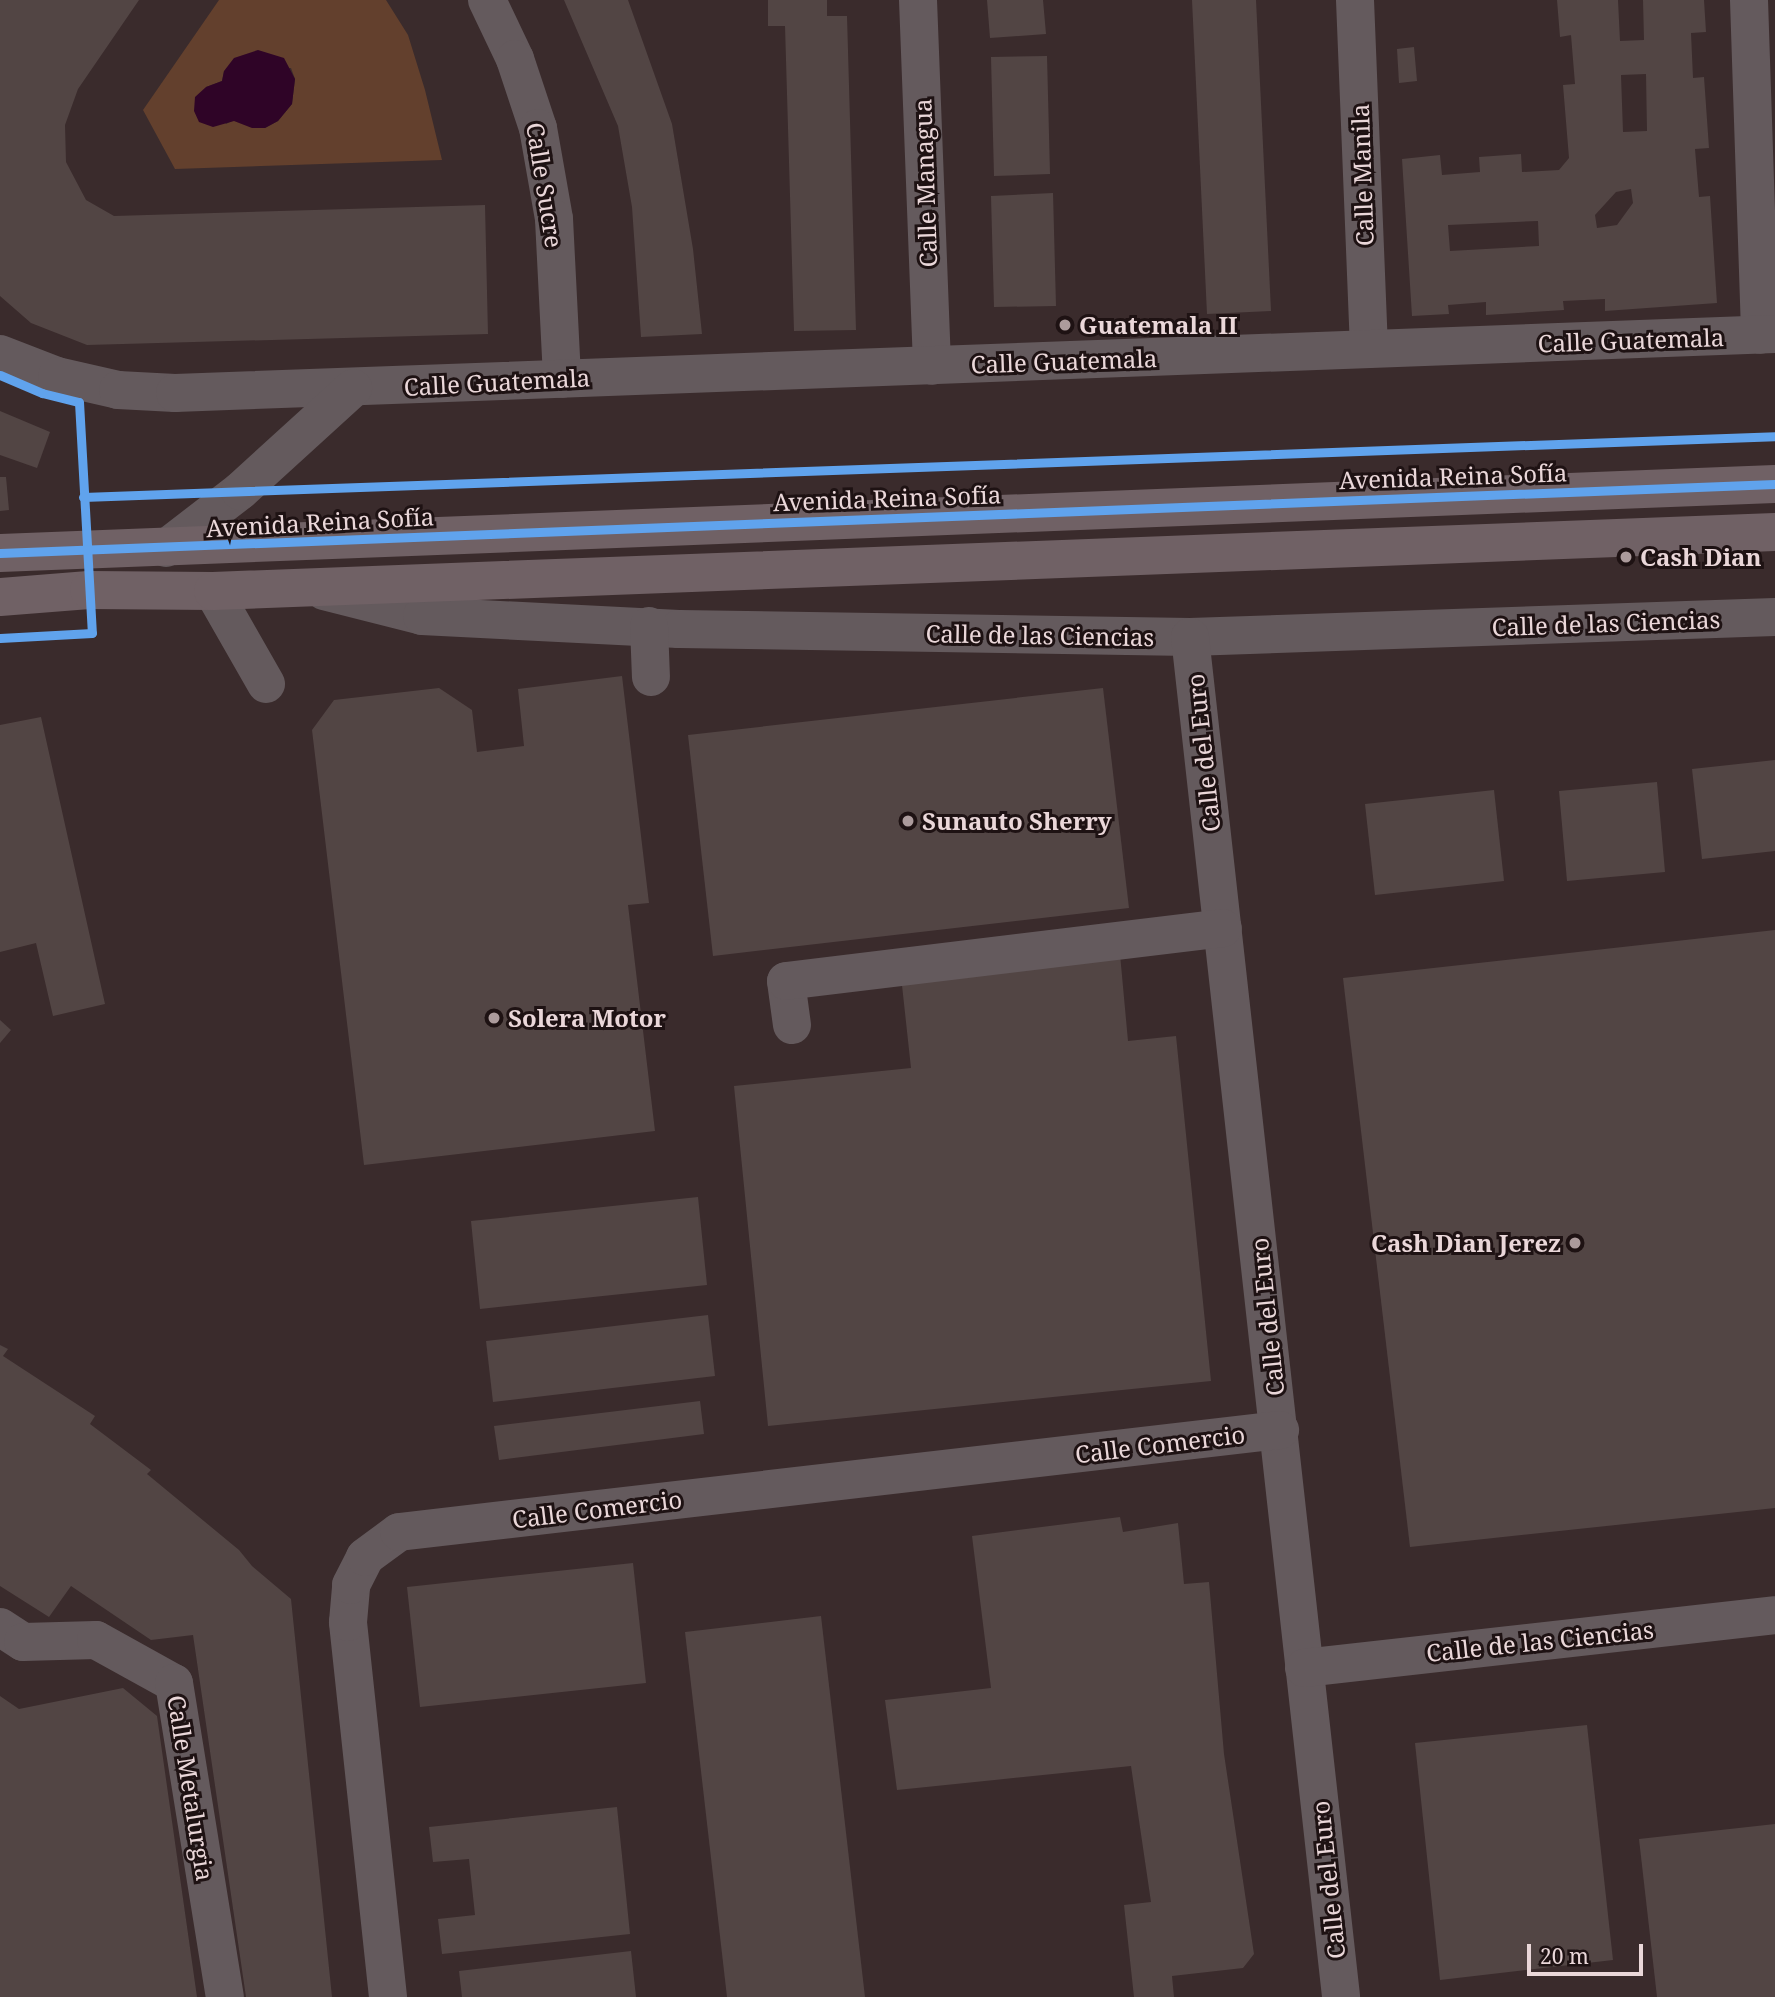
<!DOCTYPE html>
<meta charset="utf-8">
<style>
body{margin:0}
#map{position:relative;width:1775px;height:1997px;overflow:hidden;background:#3a2b2c;font-family:"Noto Serif",serif}
div>[style]{position:absolute}
.green>*{inset:0;background:#63402d}
.water>*{inset:0;background:#2f0427}
.building>*{inset:0;background:#524544}
.minor>*{height:38px;margin:-19px;padding:0 19px;transform-origin:19px;border-radius:19px;background:#645a5d}
.major>*{height:38px;margin:-19px;padding:0 19px;transform-origin:19px;border-radius:19px;background:#706165}
.cycleway>*{height:9px;margin:-4.5px;padding:0 4.5px;transform-origin:4.5px;border-radius:4.5px;background:#60a3ed}
.dots>*{width:19px;height:19px;translate:-50% -50%;box-sizing:border-box;border:4px solid #1e1213;border-radius:50%}
span{translate:-50% -50%;white-space:nowrap;text-align:center;line-height:1.15;-webkit-text-stroke:6px #1e1213;paint-order:stroke}
.street-label{font-size:24px;color:#ead7d9}
.poi-label{font-size:24px;color:#ead7d9;font-weight:700}
.left{translate:0 -50%;text-align:left}
.right{translate:-100% -50%;text-align:right}
.scale{position:absolute;left:1527px;top:1944px;width:116px;height:32px;box-sizing:border-box;border:4px solid #ead7d9;border-top:0;padding-left:9px;font-size:21px;line-height:24px;white-space:nowrap;color:#ead7d9;-webkit-text-stroke:5px #1e1213;paint-order:stroke}
</style>
<div id="map">
<div class="green">
<i style="clip-path:polygon(evenodd,219px 0,386px 0,408px 35px,425px 90px,442px 160px,175px 169px,143px 110px,219px 0,291px 68px,295px 79px,292px 104px,278px 121px,265px 128px,234px 120px,226px 124px,206px 87px,222px 81px,224px 71px,291px 68px)"></i>
</div>
<div class="water">
<i style="clip-path:polygon(258px 50px,284px 58px,295px 79px,292px 104px,278px 121px,265px 128px,252px 128px,234px 121px,213px 127px,199px 122px,194px 111px,195px 97px,206px 87px,222px 81px,224px 71px,234px 58px)"></i>
</div>
<div class="building">
<i style="clip-path:polygon(0 0,139px 0,78px 89px,65px 125px,66px 162px,86px 200px,114px 216px,485px 205px,488px 334px,87px 345px,31px 323px,0 296px)"></i>
<i style="clip-path:polygon(564px 0,628px 0,672px 124px,693px 249px,702px 334px,641px 337px,632px 207px,618px 126px)"></i>
<i style="clip-path:polygon(768px 0,827px 0,827px 16px,847px 16px,856px 330px,794px 331px,785px 26px,768px 26px)"></i>
<i style="clip-path:polygon(987px 0,1043px 0,1046px 34px,990px 38px)"></i>
<i style="clip-path:polygon(1192px 0,1256px 0,1271px 311px,1207px 314px)"></i>
<i style="clip-path:polygon(evenodd,1557px 0,1618px 0,1620px 41px,1644px 40px,1643px 0,1704px 0,1706px 32px,1691px 33px,1693px 78px,1704px 77px,1709px 148px,1695px 149px,1699px 197px,1710px 196px,1717px 303px,1605px 311px,1605px 299px,1563px 301px,1564px 310px,1486px 315px,1486px 302px,1448px 305px,1449px 314px,1412px 316px,1402px 159px,1440px 155px,1442px 175px,1480px 172px,1479px 157px,1521px 154px,1522px 172px,1559px 170px,1569px 158px,1563px 85px,1575px 84px,1571px 35px,1560px 37px,1557px 0,1646px 74px,1647px 131px,1623px 132px,1621px 75px,1646px 74px,1557px 0,1631px 189px,1633px 203px,1617px 225px,1597px 228px,1595px 215px,1616px 192px,1631px 189px,1557px 0,1538px 221px,1539px 246px,1450px 251px,1448px 225px,1538px 221px)"></i>
<i style="clip-path:polygon(1414px 47px,1417px 81px,1399px 83px,1397px 49px)"></i>
<i style="clip-path:polygon(1047px 56px,1050px 174px,994px 176px,991px 57px)"></i>
<i style="clip-path:polygon(1053px 193px,1056px 306px,994px 307px,991px 196px)"></i>
<i style="clip-path:polygon(0 411px,50px 432px,37px 468px,0 455px)"></i>
<i style="clip-path:polygon(0 477px,6px 477px,9px 510px,0 511px)"></i>
<i style="clip-path:polygon(622px 676px,649px 903px,628px 905px,655px 1131px,364px 1165px,312px 730px,334px 700px,439px 688px,472px 710px,477px 752px,524px 746px,518px 689px)"></i>
<i style="clip-path:polygon(1103px 688px,1129px 908px,713px 956px,688px 735px)"></i>
<i style="clip-path:polygon(41px 717px,105px 1004px,53px 1016px,36px 943px,0 952px,0 725px)"></i>
<i style="clip-path:polygon(1775px 760px,1775px 851px,1702px 859px,1692px 769px)"></i>
<i style="clip-path:polygon(1657px 782px,1665px 872px,1567px 881px,1559px 791px)"></i>
<i style="clip-path:polygon(1494px 790px,1504px 881px,1375px 895px,1365px 804px)"></i>
<i style="clip-path:polygon(1775px 930px,1775px 1508px,1410px 1547px,1343px 978px)"></i>
<i style="clip-path:polygon(1120px 954px,1128px 1041px,1176px 1036px,1211px 1381px,768px 1426px,734px 1086px,911px 1068px,901px 976px)"></i>
<i style="clip-path:polygon(0 1020px,11px 1030px,0 1043px)"></i>
<i style="clip-path:polygon(698px 1197px,707px 1285px,480px 1309px,471px 1221px)"></i>
<i style="clip-path:polygon(708px 1315px,715px 1376px,493px 1402px,486px 1341px)"></i>
<i style="clip-path:polygon(0 1345px,8px 1349px,3px 1356px,95px 1416px,90px 1424px,151px 1470px,147px 1474px,239px 1550px,252px 1566px,291px 1599px,332px 1997px,246px 1997px,193px 1635px,151px 1640px,71px 1586px,49px 1617px,0 1586px)"></i>
<i style="clip-path:polygon(700px 1401px,704px 1434px,499px 1460px,494px 1426px)"></i>
<i style="clip-path:polygon(1120px 1517px,1123px 1532px,1178px 1523px,1184px 1584px,1209px 1582px,1224px 1754px,1254px 1954px,1243px 1968px,1172px 1976px,1174px 1997px,1134px 1997px,1124px 1905px,1151px 1902px,1131px 1766px,897px 1790px,885px 1700px,991px 1688px,972px 1536px)"></i>
<i style="clip-path:polygon(633px 1563px,646px 1683px,420px 1707px,407px 1587px)"></i>
<i style="clip-path:polygon(821px 1616px,865px 1997px,727px 1997px,685px 1632px)"></i>
<i style="clip-path:polygon(123px 1688px,157px 1716px,197px 1997px,0 1997px,0 1696px,19px 1709px)"></i>
<i style="clip-path:polygon(1587px 1725px,1613px 1960px,1440px 1980px,1415px 1743px)"></i>
<i style="clip-path:polygon(617px 1807px,630px 1934px,442px 1954px,438px 1919px,475px 1915px,469px 1859px,433px 1862px,429px 1827px)"></i>
<i style="clip-path:polygon(1775px 1824px,1775px 1997px,1657px 1997px,1639px 1839px)"></i>
<i style="clip-path:polygon(631px 1951px,636px 1997px,462px 1997px,459px 1971px)"></i>
</div>
<div class="minor">
<i style="left:487px;top:0;width:65px;rotate:64.6deg"></i>
<i style="left:515px;top:59px;width:73px;rotate:71.6deg"></i>
<i style="left:538px;top:128px;width:92px;rotate:80deg"></i>
<i style="left:554px;top:219px;width:160px;rotate:87.1deg"></i>
<i style="left:918px;top:0;width:366px;rotate:87.8deg"></i>
<i style="left:1355px;top:0;width:349px;rotate:87.7deg"></i>
<i style="left:1749px;top:0;width:335px;rotate:88.1deg"></i>
<i style="left:0;top:354px;width:61px;rotate:21.1deg"></i>
<i style="left:57px;top:376px;width:63px;rotate:12.9deg"></i>
<i style="left:118px;top:390px;width:57px;rotate:3deg"></i>
<i style="left:175px;top:393px;width:1601px;rotate:-2.11deg"></i>
<i style="left:166px;top:548px;width:93px;rotate:-37.6deg"></i>
<i style="left:240px;top:491px;width:153px;rotate:-42.3deg"></i>
<i style="left:213px;top:591px;width:107px;rotate:60.3deg"></i>
<i style="left:324px;top:591px;width:101px;rotate:14.3deg"></i>
<i style="left:422px;top:616px;width:257px;rotate:2.9deg"></i>
<i style="left:679px;top:629px;width:511px;rotate:0.9deg"></i>
<i style="left:1190px;top:637px;width:585px;rotate:-1.96deg"></i>
<i style="left:649px;top:626px;width:51px;rotate:87.8deg"></i>
<i style="left:1190px;top:637px;width:1368px;rotate:83.66deg"></i>
<i style="left:792px;top:1025px;width:44px;rotate:-97.8deg"></i>
<i style="left:786px;top:981px;width:440px;rotate:-6.9deg"></i>
<i style="left:0;top:1627px;width:27px;rotate:33deg"></i>
<i style="left:23px;top:1642px;width:73px;rotate:-1.6deg"></i>
<i style="left:96px;top:1640px;width:89px;rotate:28.9deg"></i>
<i style="left:174px;top:1683px;width:318px;rotate:80.8deg"></i>
<i style="left:1304px;top:1668px;width:474px;rotate:-6.4deg"></i>
<i style="left:388px;top:1997px;width:377px;rotate:-96.1deg"></i>
<i style="left:348px;top:1622px;width:37px;rotate:-85deg"></i>
<i style="left:351px;top:1585px;width:31px;rotate:-63deg"></i>
<i style="left:365px;top:1557px;width:42px;rotate:-36.3deg"></i>
<i style="left:399px;top:1532px;width:887px;rotate:-6.6deg"></i>
</div>
<div class="major">
<i style="left:0;top:553px;width:1776px;rotate:-2.23deg"></i>
<i style="left:0;top:597px;width:89px;rotate:-4.5deg"></i>
<i style="left:89px;top:590px;width:124px;rotate:0.5deg"></i>
<i style="left:213px;top:591px;width:1563px;rotate:-2.16deg"></i>
</div>
<div class="cycleway">
<i style="left:0;top:375px;width:46px;rotate:23.2deg"></i>
<i style="left:42px;top:393px;width:38px;rotate:14deg"></i>
<i style="left:79px;top:402px;width:231px;rotate:86.8deg"></i>
<i style="left:92px;top:633px;width:92px;rotate:176.9deg"></i>
<i style="left:83px;top:497px;width:1693px;rotate:-2.06deg"></i>
<i style="left:0;top:553px;width:1776px;rotate:-2.23deg"></i>
</div>
<div class="dots">
<i style="left:1065px;top:325px;background:#ac9b9c"></i>
<i style="left:1626px;top:557px;background:#ac9b9c"></i>
<i style="left:908px;top:821px;background:#ac9b9c"></i>
<i style="left:494px;top:1018px;background:#ac9b9c"></i>
<i style="left:1575px;top:1243px;background:#ac9b9c"></i>
</div>
<div class="street-label">
<span style="left:1362px;top:175px;rotate:-92deg">Calle Manila</span>
<span style="left:925px;top:183px;rotate:-92deg">Calle Managua</span>
<span style="left:545px;top:185px;rotate:81deg">Calle Sucre</span>
<span style="left:1631px;top:340px;rotate:-2deg">Calle Guatemala</span>
<span style="left:1064px;top:361px;rotate:-2deg">Calle Guatemala</span>
<span style="left:497px;top:382px;rotate:-3deg">Calle Guatemala</span>
<span style="left:1453px;top:476px;rotate:-2deg">Avenida Reina Sofía</span>
<span style="left:887px;top:498px;rotate:-2deg">Avenida Reina Sofía</span>
<span style="left:320px;top:522px;rotate:-3deg">Avenida Reina Sofía</span>
<span style="left:1606px;top:623px;rotate:-2deg">Calle de las Ciencias</span>
<span style="left:1040px;top:635px;rotate:1deg">Calle de las Ciencias</span>
<span style="left:1203px;top:753px;rotate:-96deg">Calle del Euro</span>
<span style="left:1267px;top:1317px;rotate:-96deg">Calle del Euro</span>
<span style="left:1160px;top:1444px;rotate:-7deg">Calle Comercio</span>
<span style="left:597px;top:1509px;rotate:-7deg">Calle Comercio</span>
<span style="left:1540px;top:1641px;rotate:-6deg">Calle de las Ciencias</span>
<span style="left:191px;top:1788px;rotate:81deg">Calle Metalurgia</span>
<span style="left:1328px;top:1880px;rotate:-96deg">Calle del Euro</span>
</div>
<div class="poi-label">
<span class="left" style="left:1079px;top:325px">Guatemala II</span>
<span class="left" style="left:1640px;top:557px">Cash Dian</span>
<span class="left" style="left:922px;top:821px">Sunauto Sherry</span>
<span class="left" style="left:508px;top:1018px">Solera Motor</span>
<span class="right" style="left:1561px;top:1243px">Cash Dian Jerez</span>
</div>
<div class="scale">20 m</div>
</div>
